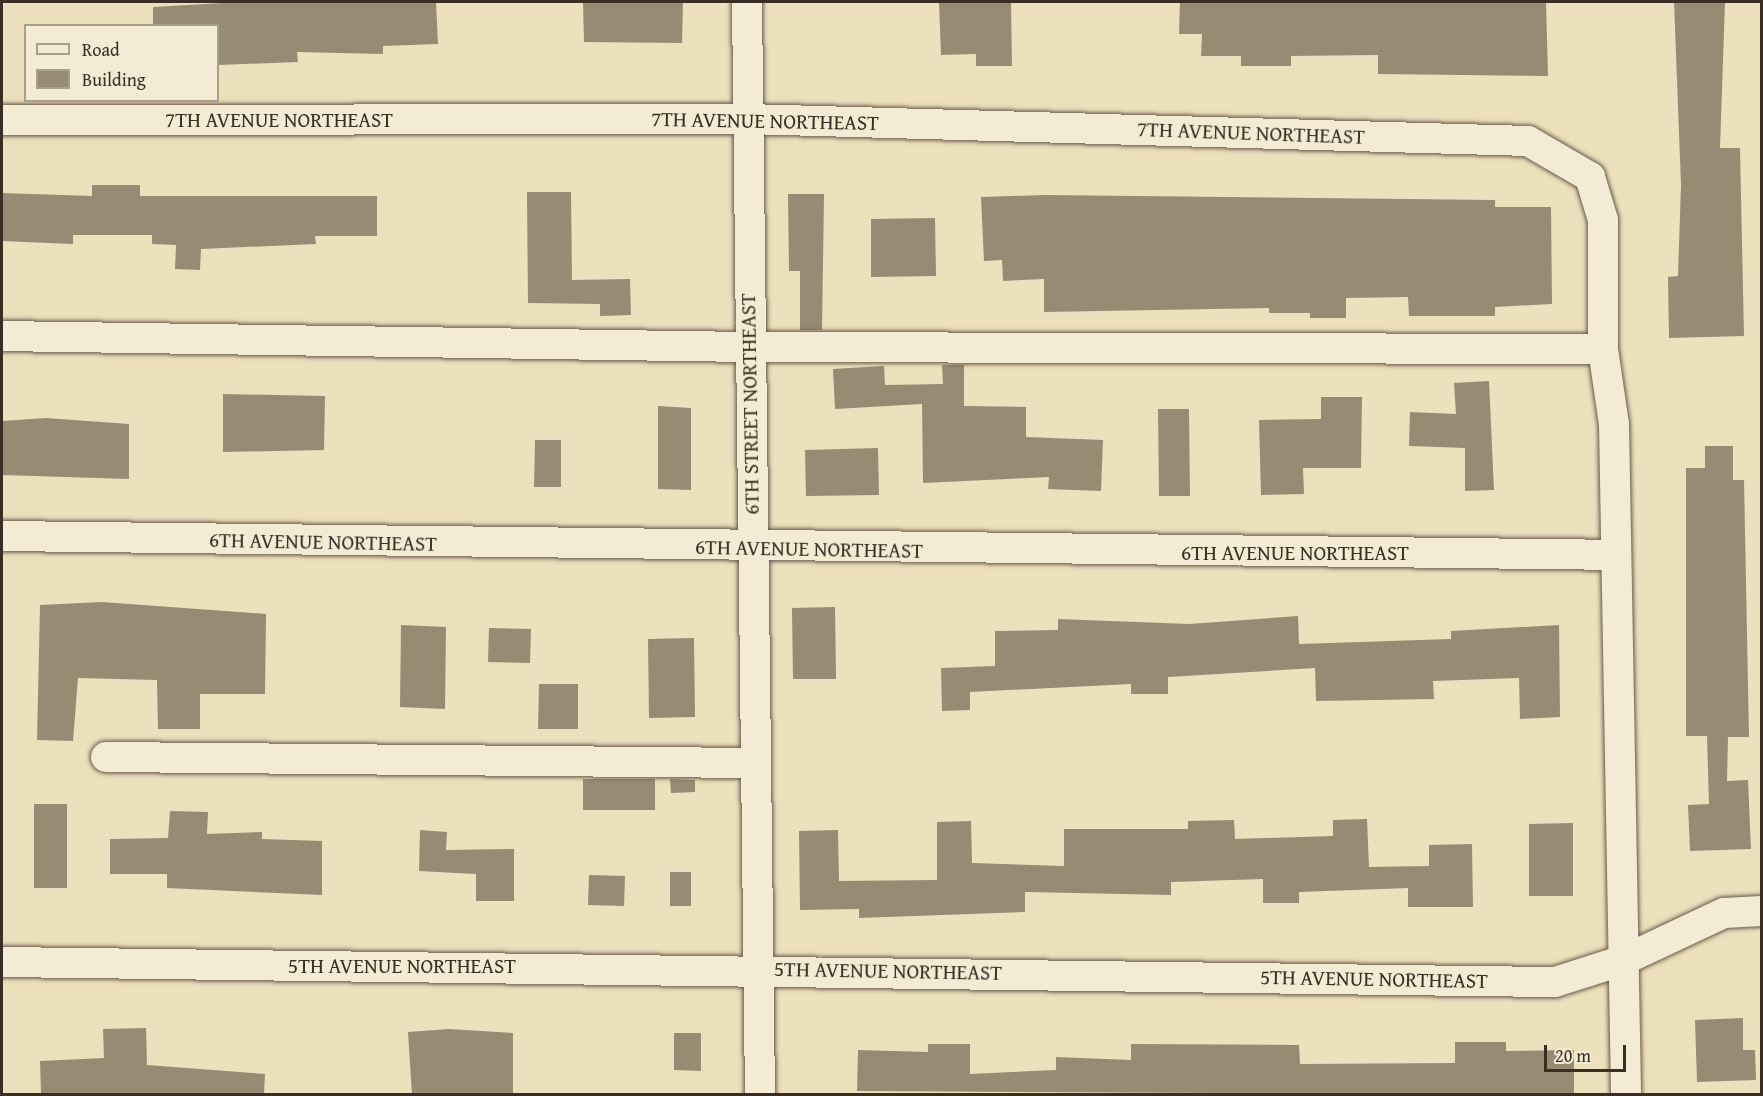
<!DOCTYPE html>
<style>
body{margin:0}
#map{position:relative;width:1763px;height:1096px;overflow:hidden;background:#ede0bc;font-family:"Gentium Book Plus",serif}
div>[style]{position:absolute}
.building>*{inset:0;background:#978b74}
.roads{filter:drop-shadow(0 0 2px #675a4b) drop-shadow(0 0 2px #675a4b)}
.minor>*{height:30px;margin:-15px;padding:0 15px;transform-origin:15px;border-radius:15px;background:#f3ebd3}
span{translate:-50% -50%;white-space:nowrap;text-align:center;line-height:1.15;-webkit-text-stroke:6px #f3ebd3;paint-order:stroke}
.street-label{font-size:21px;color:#3a2e25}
.frame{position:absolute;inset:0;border:3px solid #3a2e25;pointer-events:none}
.legend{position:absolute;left:24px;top:24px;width:195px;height:78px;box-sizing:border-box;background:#f3ebd3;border:2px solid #a99f8d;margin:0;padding:8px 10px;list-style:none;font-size:18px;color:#3a2e25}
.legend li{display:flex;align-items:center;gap:12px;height:30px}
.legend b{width:30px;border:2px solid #a99f8d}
.scale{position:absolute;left:1544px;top:1045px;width:82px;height:27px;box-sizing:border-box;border:3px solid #3a2e25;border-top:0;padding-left:8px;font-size:18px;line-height:21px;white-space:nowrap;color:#3a2e25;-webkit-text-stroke:4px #f3ebd3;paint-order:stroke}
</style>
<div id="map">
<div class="building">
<i style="clip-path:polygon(240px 2px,436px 2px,438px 44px,383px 46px,383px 54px,297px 52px,298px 62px,218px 65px,218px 26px,153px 26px,153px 7px)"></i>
<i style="clip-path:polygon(583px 2px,683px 2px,682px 43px,584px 42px)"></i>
<i style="clip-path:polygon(939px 2px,1011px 2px,1012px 66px,976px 66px,976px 54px,941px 55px)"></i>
<i style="clip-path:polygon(1180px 2px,1546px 2px,1548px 76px,1378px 74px,1378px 55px,1291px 56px,1291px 66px,1241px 66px,1241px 56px,1201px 56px,1202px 34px,1179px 34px)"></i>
<i style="clip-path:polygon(1674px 2px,1725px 2px,1720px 148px,1740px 148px,1744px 336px,1669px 338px,1668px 277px,1678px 276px,1681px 185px)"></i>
<i style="clip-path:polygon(92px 185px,140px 185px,140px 196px,377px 196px,377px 236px,315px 236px,316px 244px,201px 249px,200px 270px,175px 269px,176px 245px,152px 244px,152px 235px,73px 235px,73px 244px,2px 241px,2px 193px,92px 196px)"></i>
<i style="clip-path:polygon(527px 192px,571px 192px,572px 280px,630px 279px,631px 315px,600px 316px,600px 304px,528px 303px)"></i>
<i style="clip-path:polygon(788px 194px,824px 194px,822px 330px,800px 330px,800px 271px,789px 271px)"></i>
<i style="clip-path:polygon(1045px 195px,1495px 200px,1495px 207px,1551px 207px,1552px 304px,1495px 307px,1495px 316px,1409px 316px,1408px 297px,1346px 298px,1346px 318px,1310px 318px,1310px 313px,1269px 313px,1269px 308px,1044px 312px,1044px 279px,1003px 281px,1002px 260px,984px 261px,981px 197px)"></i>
<i style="clip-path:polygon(935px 218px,936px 276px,871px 277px,871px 219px)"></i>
<i style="clip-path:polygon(942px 365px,964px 365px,964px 406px,1026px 407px,1026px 437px,1103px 440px,1101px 491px,1048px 489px,1049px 477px,923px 483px,922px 404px,835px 409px,833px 369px,884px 366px,885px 385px,943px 384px)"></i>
<i style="clip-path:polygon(1489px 381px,1494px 490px,1465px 491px,1465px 448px,1409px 446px,1410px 412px,1456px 414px,1454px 383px)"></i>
<i style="clip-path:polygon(223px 394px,325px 396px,324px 450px,223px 452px)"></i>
<i style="clip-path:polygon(1321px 397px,1362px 397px,1361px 468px,1303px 468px,1304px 494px,1261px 495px,1259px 420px,1321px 419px)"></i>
<i style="clip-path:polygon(658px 406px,691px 408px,691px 490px,658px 489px)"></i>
<i style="clip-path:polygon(1158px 409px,1189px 409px,1190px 496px,1159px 496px)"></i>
<i style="clip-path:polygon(46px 418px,129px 424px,129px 479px,2px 475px,2px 421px)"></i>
<i style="clip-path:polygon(535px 440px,561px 440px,561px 487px,534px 487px)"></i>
<i style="clip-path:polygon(1705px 446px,1733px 446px,1733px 480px,1744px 480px,1749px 737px,1728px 737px,1727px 781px,1748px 780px,1751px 849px,1690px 851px,1688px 805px,1709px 804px,1707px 736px,1686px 736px,1686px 468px,1705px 468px)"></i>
<i style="clip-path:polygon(878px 448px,879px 495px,806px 496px,805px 450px)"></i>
<i style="clip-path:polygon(102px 602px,266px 614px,265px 694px,200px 694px,200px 729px,158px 729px,157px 680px,78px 678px,73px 741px,37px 740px,40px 605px)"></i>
<i style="clip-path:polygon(835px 607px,836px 679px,793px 679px,792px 608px)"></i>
<i style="clip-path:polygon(1298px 616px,1299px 644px,1451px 639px,1451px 631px,1559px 625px,1560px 717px,1520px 719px,1519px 678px,1433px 681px,1434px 699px,1316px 701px,1315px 668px,1168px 677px,1168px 694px,1131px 694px,1131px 684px,970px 692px,970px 710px,942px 711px,941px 668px,995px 666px,995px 631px,1058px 630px,1058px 619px,1189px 624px)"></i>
<i style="clip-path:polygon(401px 625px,446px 627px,445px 709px,400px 707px)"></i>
<i style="clip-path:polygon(489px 628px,531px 629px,530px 663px,488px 662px)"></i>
<i style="clip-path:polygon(694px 638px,695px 717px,649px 718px,648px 639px)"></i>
<i style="clip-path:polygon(539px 684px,578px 684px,578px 729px,538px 729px)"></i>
<i style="clip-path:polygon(583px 779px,655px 779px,655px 810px,583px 810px)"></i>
<i style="clip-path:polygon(670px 779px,695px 780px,695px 792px,671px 793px)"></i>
<i style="clip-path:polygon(34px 804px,67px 804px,67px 888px,34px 888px)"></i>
<i style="clip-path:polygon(170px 811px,208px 812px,207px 834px,262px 832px,262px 839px,322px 841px,322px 895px,167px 888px,167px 874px,110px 874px,110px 839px,168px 838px)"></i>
<i style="clip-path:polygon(1367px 819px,1369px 867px,1429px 866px,1429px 845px,1472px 844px,1473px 907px,1408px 907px,1408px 888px,1299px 892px,1299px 903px,1263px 903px,1263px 879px,1171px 882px,1171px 895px,1025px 892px,1025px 912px,859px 918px,859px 909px,800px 910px,799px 831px,838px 830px,839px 881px,937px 880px,937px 822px,971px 821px,972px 863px,1064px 866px,1064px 829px,1188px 829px,1188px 821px,1234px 820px,1235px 839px,1333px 836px,1333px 820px)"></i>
<i style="clip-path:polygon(1573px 823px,1573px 896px,1529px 896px,1529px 824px)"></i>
<i style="clip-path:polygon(420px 830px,447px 832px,446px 850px,514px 849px,514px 901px,476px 901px,476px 874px,419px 871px)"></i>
<i style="clip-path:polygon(670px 872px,691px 872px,691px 906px,670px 906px)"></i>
<i style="clip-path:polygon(589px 875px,625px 876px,624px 906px,588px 905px)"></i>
<i style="clip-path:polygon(1743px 1018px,1743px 1050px,1755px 1050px,1756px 1080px,1697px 1082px,1695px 1020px)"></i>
<i style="clip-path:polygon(146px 1028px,147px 1065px,265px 1074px,264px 1095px,41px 1095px,40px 1061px,104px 1058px,103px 1029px)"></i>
<i style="clip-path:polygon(449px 1029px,513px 1033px,513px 1095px,412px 1095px,408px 1032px)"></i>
<i style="clip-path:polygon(674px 1033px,701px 1033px,701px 1071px,674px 1070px)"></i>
<i style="clip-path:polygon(1455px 1042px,1506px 1042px,1506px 1051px,1574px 1050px,1574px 1095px,857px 1091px,858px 1050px,928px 1052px,928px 1044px,970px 1044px,970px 1074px,1056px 1070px,1056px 1057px,1131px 1060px,1131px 1044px,1299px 1045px,1300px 1064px,1455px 1063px)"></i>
</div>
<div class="roads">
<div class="minor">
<i style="left:747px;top:2px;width:1092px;rotate:89.32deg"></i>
<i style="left:2px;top:120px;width:745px;rotate:-0.08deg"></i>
<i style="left:747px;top:119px;width:781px;rotate:1.61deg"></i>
<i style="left:1528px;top:141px;width:72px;rotate:30.1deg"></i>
<i style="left:1590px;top:177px;width:45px;rotate:73.2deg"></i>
<i style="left:1603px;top:220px;width:129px;rotate:90deg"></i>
<i style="left:1603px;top:349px;width:854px;rotate:-179.87deg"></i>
<i style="left:749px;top:347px;width:747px;rotate:-179.16deg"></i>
<i style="left:1603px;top:349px;width:76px;rotate:81.7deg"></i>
<i style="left:1614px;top:424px;width:670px;rotate:88.97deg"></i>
<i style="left:2px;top:536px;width:1614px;rotate:0.67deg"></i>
<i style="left:106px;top:757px;width:649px;rotate:0.53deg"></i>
<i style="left:2px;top:962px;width:1553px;rotate:0.74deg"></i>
<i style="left:1555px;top:982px;width:72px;rotate:-17.7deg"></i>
<i style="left:1624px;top:960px;width:110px;rotate:-25.2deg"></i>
<i style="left:1724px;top:913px;width:38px;rotate:-3deg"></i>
</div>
</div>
<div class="street-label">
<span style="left:279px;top:120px">7TH AVENUE NORTHEAST</span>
<span style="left:765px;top:121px;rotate:1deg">7TH AVENUE NORTHEAST</span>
<span style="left:1251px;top:133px;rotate:2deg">7TH AVENUE NORTHEAST</span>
<span style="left:750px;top:404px;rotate:-91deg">6TH STREET NORTHEAST</span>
<span style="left:323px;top:542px;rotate:1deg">6TH AVENUE NORTHEAST</span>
<span style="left:809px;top:549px;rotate:1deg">6TH AVENUE NORTHEAST</span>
<span style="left:1295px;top:553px">6TH AVENUE NORTHEAST</span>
<span style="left:402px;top:966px">5TH AVENUE NORTHEAST</span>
<span style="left:888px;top:971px;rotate:1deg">5TH AVENUE NORTHEAST</span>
<span style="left:1374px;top:979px;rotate:1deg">5TH AVENUE NORTHEAST</span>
</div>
<div class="frame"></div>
<ul class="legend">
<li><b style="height:8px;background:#f3ebd3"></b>Road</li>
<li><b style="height:16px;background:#978b74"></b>Building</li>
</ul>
<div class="scale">20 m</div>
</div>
